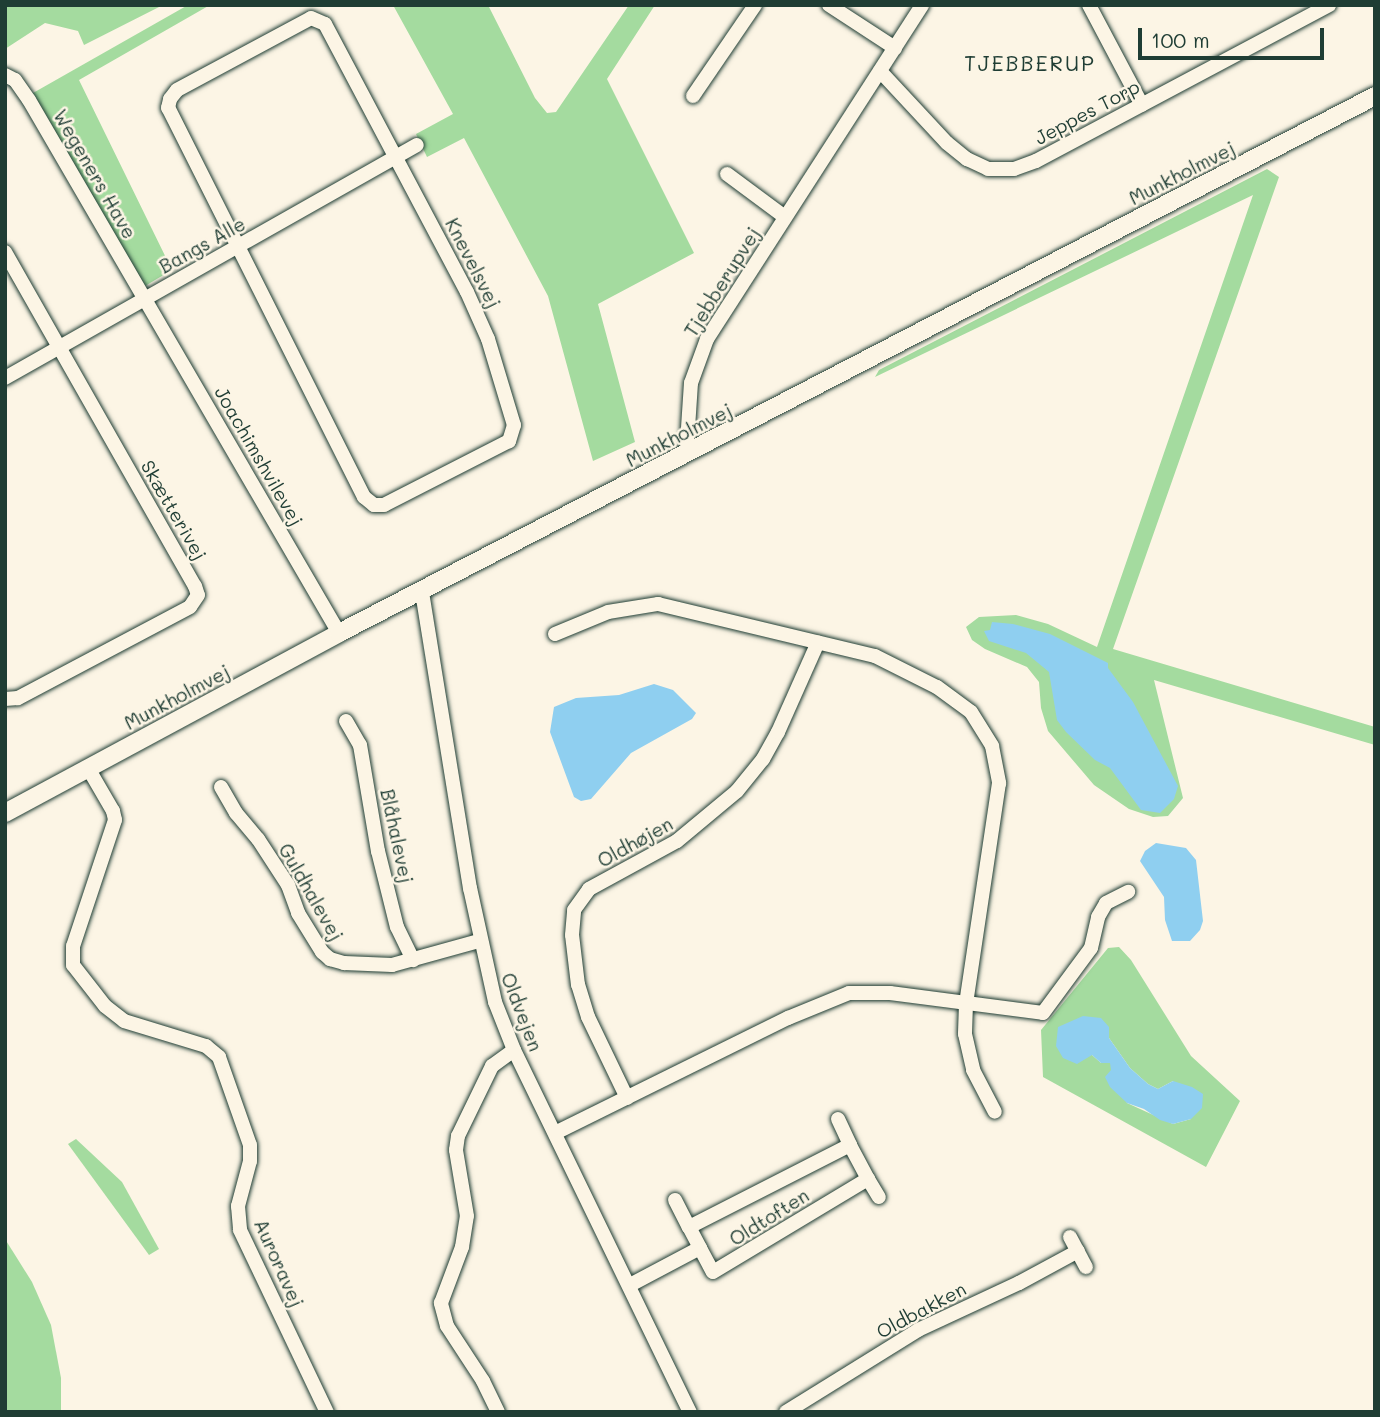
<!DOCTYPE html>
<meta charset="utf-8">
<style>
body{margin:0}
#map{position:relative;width:1380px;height:1417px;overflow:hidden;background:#fcf5e5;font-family:Mali,sans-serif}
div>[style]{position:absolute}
.green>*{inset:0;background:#a4db9f}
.water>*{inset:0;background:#8fcff0}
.roads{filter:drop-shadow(0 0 2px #1f3d34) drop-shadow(0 0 2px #1f3d34)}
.minor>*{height:14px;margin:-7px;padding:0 7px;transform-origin:7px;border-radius:7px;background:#fcf5e5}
.tertiary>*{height:18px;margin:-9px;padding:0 9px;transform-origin:9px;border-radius:9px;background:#fcf5e5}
span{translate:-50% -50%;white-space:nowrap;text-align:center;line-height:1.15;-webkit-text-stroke:5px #fcf5e5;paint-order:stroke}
.street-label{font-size:19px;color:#1f3d34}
.neighbourhood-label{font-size:21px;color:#1f3d34;letter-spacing:2px}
.frame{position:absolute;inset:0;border:7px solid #1f3d34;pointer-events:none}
.scale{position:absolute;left:1138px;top:28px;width:186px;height:32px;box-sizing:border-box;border:4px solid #1f3d34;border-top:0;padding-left:9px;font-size:21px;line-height:24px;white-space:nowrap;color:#1f3d34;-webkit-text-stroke:5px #fcf5e5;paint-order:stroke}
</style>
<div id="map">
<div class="green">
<i style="clip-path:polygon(5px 5px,163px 5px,84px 45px,78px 31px,45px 23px,5px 49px)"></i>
<i style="clip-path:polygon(188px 5px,210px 5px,79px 80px,172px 270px,145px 286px,33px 93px)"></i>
<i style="clip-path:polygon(393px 5px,488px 5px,535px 98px,547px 113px,556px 112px,629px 5px,655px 5px,607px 79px,694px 253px,598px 304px,635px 442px,593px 461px,548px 296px,464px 138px,427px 157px,416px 134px,453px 114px)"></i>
<i style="clip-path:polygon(1267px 169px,1279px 177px,1113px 649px,1375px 727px,1375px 745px,1154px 680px,1183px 798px,1168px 816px,1153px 817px,1129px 809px,1094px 785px,1048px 731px,1041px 708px,1039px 682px,1027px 667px,985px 649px,972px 640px,966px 627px,979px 617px,1016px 615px,1048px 624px,1097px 647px,1253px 195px,875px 377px,879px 370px)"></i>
<i style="clip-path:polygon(evenodd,1119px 947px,1131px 960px,1191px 1056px,1240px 1101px,1206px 1167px,1043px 1077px,1041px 1030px,1108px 948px,1119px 947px,1109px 1038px,1130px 1068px,1148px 1084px,1158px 1089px,1173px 1081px,1191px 1119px,1173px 1124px,1127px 1103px,1111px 1062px,1101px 1063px,1092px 1055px,1109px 1038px)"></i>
<i style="clip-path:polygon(76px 1139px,122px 1182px,159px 1249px,149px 1255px,68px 1144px)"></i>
<i style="clip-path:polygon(5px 1239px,32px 1282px,51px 1325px,61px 1378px,61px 1412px,5px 1412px)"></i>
</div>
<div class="water">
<i style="clip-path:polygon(992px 622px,1013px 624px,1050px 634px,1108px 663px,1108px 668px,1133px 702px,1178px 786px,1174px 799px,1160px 813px,1141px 810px,1110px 768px,1095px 760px,1066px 732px,1057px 720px,1049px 672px,1026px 653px,989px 641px,984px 631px,990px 630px)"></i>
<i style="clip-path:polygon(654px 684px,673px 690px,696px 713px,692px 719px,631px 753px,591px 799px,581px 801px,574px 797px,550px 732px,554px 707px,576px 698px,619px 695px)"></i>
<i style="clip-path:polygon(1156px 843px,1186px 848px,1196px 860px,1203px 921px,1200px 930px,1190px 941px,1172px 941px,1165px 920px,1164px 897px,1140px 861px,1145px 851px)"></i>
<i style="clip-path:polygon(1083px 1016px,1101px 1018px,1109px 1027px,1109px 1038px,1130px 1068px,1148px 1084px,1158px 1089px,1173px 1081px,1192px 1087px,1203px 1094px,1202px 1108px,1191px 1119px,1173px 1124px,1160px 1120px,1144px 1109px,1127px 1103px,1110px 1087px,1105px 1077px,1111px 1070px,1110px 1063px,1101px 1063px,1092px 1055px,1077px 1064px,1063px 1058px,1056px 1046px,1058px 1027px)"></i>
</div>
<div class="roads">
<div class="minor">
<i style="left:829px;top:5px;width:79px;rotate:33.1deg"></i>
<i style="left:1089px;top:5px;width:113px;rotate:62.1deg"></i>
<i style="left:311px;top:18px;width:15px;rotate:23deg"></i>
<i style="left:325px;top:24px;width:303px;rotate:62.1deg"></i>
<i style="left:467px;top:292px;width:51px;rotate:65.9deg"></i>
<i style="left:488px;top:339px;width:90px;rotate:73.2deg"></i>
<i style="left:514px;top:425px;width:17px;rotate:107deg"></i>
<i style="left:509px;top:441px;width:140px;rotate:152.9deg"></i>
<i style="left:384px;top:505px;width:10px;rotate:180deg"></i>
<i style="left:374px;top:505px;width:13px;rotate:-141deg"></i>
<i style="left:364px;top:497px;width:436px;rotate:-116.7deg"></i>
<i style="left:168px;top:108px;width:9px;rotate:-77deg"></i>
<i style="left:170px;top:99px;width:11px;rotate:-52deg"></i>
<i style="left:177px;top:90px;width:152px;rotate:-28.2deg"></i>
<i style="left:880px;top:71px;width:98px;rotate:47.1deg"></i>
<i style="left:947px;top:143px;width:26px;rotate:39deg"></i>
<i style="left:967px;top:159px;width:23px;rotate:25deg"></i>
<i style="left:988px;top:169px;width:26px"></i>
<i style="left:1014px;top:169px;width:23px;rotate:-20deg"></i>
<i style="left:1036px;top:161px;width:332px;rotate:-28deg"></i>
<i style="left:5px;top:75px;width:11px;rotate:27deg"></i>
<i style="left:15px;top:80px;width:24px;rotate:55deg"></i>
<i style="left:29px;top:100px;width:617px;rotate:59.82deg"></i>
<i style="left:693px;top:96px;width:110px;rotate:-55.7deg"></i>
<i style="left:727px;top:174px;width:72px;rotate:36.6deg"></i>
<i style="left:5px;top:252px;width:384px;rotate:60.4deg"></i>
<i style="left:195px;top:586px;width:9px;rotate:72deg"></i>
<i style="left:198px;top:595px;width:14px;rotate:124deg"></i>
<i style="left:190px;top:607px;width:195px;rotate:152.1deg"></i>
<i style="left:18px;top:698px;width:13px;rotate:176deg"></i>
<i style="left:5px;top:378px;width:473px;rotate:-29.5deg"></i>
<i style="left:691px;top:452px;width:10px;rotate:-114deg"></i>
<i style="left:687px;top:443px;width:60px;rotate:-86.2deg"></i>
<i style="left:691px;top:383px;width:47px;rotate:-70deg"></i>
<i style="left:707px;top:339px;width:397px;rotate:-57.2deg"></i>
<i style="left:422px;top:592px;width:300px;rotate:80.8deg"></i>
<i style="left:470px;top:888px;width:117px;rotate:77.6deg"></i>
<i style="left:495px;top:1002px;width:52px;rotate:68.4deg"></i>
<i style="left:514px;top:1050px;width:403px;rotate:64.1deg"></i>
<i style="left:555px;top:634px;width:57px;rotate:-22.5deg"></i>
<i style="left:608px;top:612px;width:51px;rotate:-9.1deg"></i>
<i style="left:658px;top:604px;width:223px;rotate:13.5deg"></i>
<i style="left:875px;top:656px;width:69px;rotate:26.6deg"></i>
<i style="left:937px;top:687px;width:42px;rotate:36.3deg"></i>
<i style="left:971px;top:712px;width:40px;rotate:58deg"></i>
<i style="left:992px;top:746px;width:38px;rotate:79deg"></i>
<i style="left:999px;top:783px;width:223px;rotate:98.5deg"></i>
<i style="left:966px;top:1004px;width:30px;rotate:92deg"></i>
<i style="left:965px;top:1034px;width:37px;rotate:77deg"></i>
<i style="left:973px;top:1070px;width:47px;rotate:62.4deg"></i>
<i style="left:346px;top:721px;width:28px;rotate:60deg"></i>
<i style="left:360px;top:745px;width:108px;rotate:80.4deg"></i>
<i style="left:378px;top:851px;width:78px;rotate:76deg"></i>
<i style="left:397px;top:927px;width:37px;rotate:64deg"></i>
<i style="left:88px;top:768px;width:50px;rotate:59.8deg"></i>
<i style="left:113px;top:811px;width:9px;rotate:77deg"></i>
<i style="left:115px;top:820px;width:133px;rotate:108.4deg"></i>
<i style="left:73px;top:946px;width:19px;rotate:90deg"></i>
<i style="left:73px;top:965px;width:52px;rotate:52deg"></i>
<i style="left:105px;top:1006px;width:24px;rotate:38deg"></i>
<i style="left:124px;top:1021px;width:86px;rotate:17deg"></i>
<i style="left:206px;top:1046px;width:17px;rotate:40deg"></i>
<i style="left:219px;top:1057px;width:93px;rotate:70.6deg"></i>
<i style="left:250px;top:1145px;width:16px;rotate:90deg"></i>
<i style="left:250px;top:1161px;width:47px;rotate:104.9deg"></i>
<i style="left:238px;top:1206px;width:24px;rotate:85deg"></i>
<i style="left:240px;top:1230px;width:202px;rotate:64.5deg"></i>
<i style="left:221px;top:787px;width:30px;rotate:60deg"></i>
<i style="left:236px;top:813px;width:34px;rotate:50deg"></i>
<i style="left:258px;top:839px;width:55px;rotate:56.9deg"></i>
<i style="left:288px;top:885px;width:30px;rotate:70deg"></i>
<i style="left:298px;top:913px;width:46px;rotate:58.4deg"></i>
<i style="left:322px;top:952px;width:11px;rotate:41deg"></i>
<i style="left:330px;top:959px;width:15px;rotate:16deg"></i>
<i style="left:344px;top:963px;width:48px;rotate:2.4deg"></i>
<i style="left:392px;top:965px;width:90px;rotate:-15.4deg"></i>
<i style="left:627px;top:1098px;width:90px;rotate:-115.7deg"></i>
<i style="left:588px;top:1017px;width:34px;rotate:-107deg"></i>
<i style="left:578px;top:985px;width:50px;rotate:-96.8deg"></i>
<i style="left:572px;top:935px;width:25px;rotate:-85deg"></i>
<i style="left:574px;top:910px;width:26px;rotate:-54deg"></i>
<i style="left:589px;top:889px;width:100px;rotate:-28.6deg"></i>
<i style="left:677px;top:841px;width:78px;rotate:-39.8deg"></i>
<i style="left:737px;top:791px;width:41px;rotate:-50.9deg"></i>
<i style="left:763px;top:759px;width:31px;rotate:-61deg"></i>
<i style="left:778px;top:732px;width:98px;rotate:-66deg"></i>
<i style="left:838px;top:1119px;width:29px;rotate:65deg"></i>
<i style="left:555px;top:1133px;width:260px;rotate:-26.3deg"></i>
<i style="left:788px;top:1018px;width:66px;rotate:-22.3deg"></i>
<i style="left:849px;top:993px;width:41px"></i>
<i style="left:890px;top:993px;width:154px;rotate:7.4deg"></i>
<i style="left:1043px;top:1013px;width:81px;rotate:-53.6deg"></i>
<i style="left:1091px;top:948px;width:32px;rotate:-77deg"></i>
<i style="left:1098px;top:917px;width:16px;rotate:-60deg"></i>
<i style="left:1106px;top:903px;width:25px;rotate:-27deg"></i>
<i style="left:868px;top:1179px;width:21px;rotate:59deg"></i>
<i style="left:675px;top:1200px;width:30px;rotate:63deg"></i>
<i style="left:1070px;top:1237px;width:34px;rotate:62deg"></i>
<i style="left:630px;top:1285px;width:79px;rotate:-27.9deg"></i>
<i style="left:700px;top:1248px;width:27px;rotate:62deg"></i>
<i style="left:713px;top:1272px;width:181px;rotate:-31deg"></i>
<i style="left:868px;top:1179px;width:38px;rotate:-118deg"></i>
<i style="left:850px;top:1145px;width:181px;rotate:153deg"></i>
<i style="left:689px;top:1227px;width:24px;rotate:62deg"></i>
<i style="left:498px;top:1412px;width:34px;rotate:-116deg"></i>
<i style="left:483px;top:1381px;width:66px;rotate:-123.2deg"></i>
<i style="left:447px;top:1326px;width:24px;rotate:-105deg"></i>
<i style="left:441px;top:1303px;width:60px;rotate:-69.4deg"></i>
<i style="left:462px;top:1247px;width:31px;rotate:-81deg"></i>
<i style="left:467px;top:1216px;width:67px;rotate:-99.5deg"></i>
<i style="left:456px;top:1150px;width:14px;rotate:-82deg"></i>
<i style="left:458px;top:1136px;width:78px;rotate:-64.1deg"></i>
<i style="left:492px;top:1066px;width:27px;rotate:-36deg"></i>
<i style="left:786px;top:1412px;width:155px;rotate:-31.8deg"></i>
<i style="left:918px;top:1330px;width:111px;rotate:-25deg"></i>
<i style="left:1019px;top:1283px;width:67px;rotate:-28.5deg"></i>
</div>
<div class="tertiary">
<i style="left:5px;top:813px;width:379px;rotate:-28.3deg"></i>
<i style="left:339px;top:633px;width:1167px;rotate:-27.4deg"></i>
</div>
</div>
<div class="street-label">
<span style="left:1087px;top:112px;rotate:-28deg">Jeppes Torp</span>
<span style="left:1182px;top:173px;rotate:-27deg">Munkholmvej</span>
<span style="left:95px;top:174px;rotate:60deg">Wegeners Have</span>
<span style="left:202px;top:245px;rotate:-29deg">Bangs Alle</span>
<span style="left:473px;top:263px;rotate:63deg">Knevelsvej</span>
<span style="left:722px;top:282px;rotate:-58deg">Tjebberupvej</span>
<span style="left:679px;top:435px;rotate:-27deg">Munkholmvej</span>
<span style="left:259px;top:456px;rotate:60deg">Joachimshvilevej</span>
<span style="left:174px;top:510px;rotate:60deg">Skætterivej</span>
<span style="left:177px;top:697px;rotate:-28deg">Munkholmvej</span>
<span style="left:397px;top:836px;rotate:78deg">Blåhalevej</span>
<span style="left:635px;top:842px;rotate:-29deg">Oldhøjen</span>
<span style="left:311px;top:892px;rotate:60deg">Guldhalevej</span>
<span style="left:522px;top:1012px;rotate:69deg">Oldvejen</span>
<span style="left:769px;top:1217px;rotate:-32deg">Oldtoften</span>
<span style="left:279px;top:1263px;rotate:66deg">Auroravej</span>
<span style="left:921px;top:1310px;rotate:-28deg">Oldbakken</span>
</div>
<div class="neighbourhood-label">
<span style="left:1030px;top:63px">TJEBBERUP</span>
</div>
<div class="frame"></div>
<div class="scale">100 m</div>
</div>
